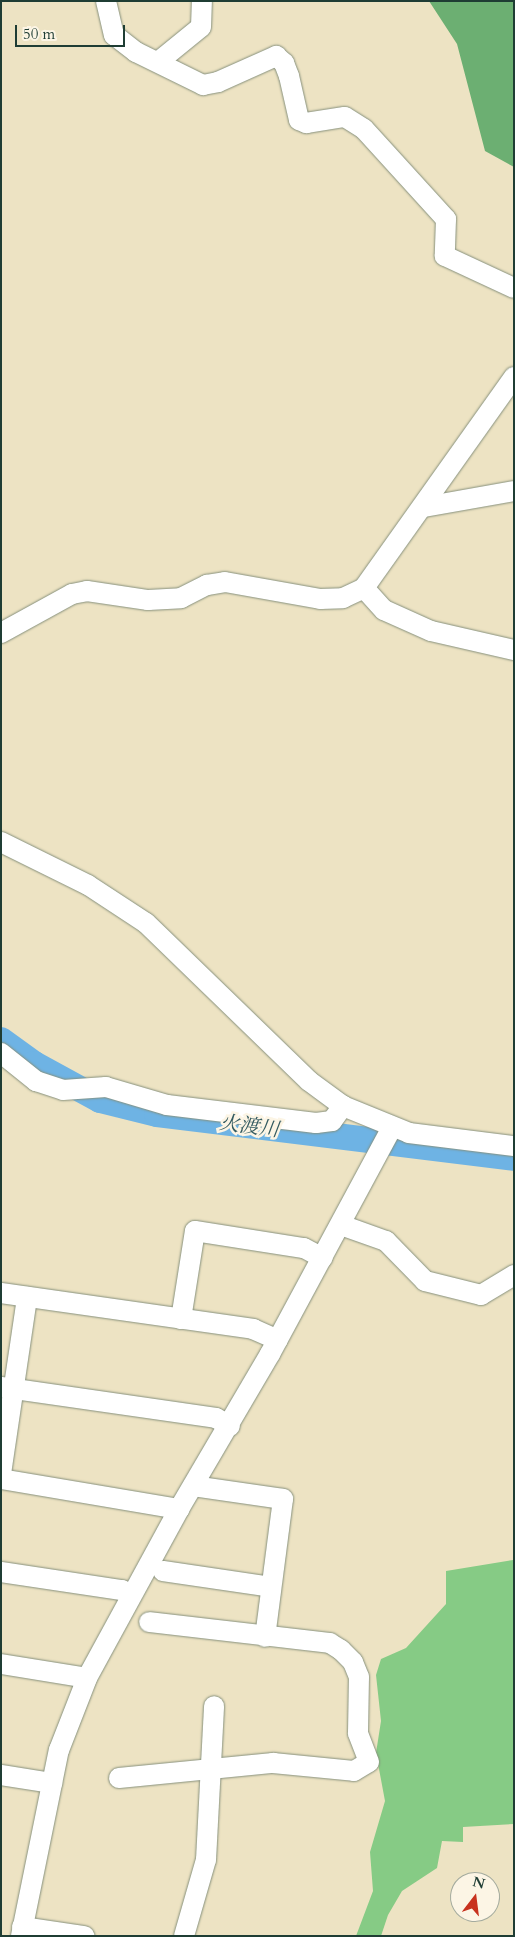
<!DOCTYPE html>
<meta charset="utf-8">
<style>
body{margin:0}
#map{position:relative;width:515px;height:1937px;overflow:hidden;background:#ede3c3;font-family:Cardo,"Noto Serif JP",serif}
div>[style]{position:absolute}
.green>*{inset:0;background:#86cb85}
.forest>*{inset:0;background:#6caf72}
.river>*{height:26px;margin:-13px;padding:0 13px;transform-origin:13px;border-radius:13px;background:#6eb3e4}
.roads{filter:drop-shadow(0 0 1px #86907c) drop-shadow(0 0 1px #86907c)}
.minor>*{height:20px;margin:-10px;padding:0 10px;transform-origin:10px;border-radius:10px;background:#fff}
span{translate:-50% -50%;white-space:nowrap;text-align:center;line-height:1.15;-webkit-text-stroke:5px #fcf5e5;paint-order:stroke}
.water-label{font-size:20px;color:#335a60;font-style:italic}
.frame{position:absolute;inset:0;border:2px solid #1f3d34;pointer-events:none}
.north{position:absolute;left:450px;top:1872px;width:50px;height:50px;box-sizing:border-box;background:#fcf5e5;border:1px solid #a4ab9e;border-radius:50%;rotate:15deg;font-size:14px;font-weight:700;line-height:20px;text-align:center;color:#1f3d34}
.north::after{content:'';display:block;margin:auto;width:18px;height:22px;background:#c8321e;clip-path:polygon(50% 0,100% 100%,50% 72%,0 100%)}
.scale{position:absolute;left:15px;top:25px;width:110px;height:22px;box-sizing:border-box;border:2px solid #1f3d34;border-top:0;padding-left:6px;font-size:15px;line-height:18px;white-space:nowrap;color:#1f3d34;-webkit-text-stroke:4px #fcf5e5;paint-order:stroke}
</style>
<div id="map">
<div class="green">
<i style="clip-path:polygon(513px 1560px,514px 1824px,463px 1827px,463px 1842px,442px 1841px,437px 1868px,402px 1891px,388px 1915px,381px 1936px,356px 1936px,373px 1891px,370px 1852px,385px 1801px,376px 1753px,381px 1721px,376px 1675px,381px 1659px,406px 1648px,446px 1604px,446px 1571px)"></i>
</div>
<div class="forest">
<i style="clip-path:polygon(429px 1px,514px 1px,514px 167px,485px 151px,457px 44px)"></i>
</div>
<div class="river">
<i style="left:1px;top:1040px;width:41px;rotate:36deg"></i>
<i style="left:34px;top:1064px;width:75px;rotate:28.6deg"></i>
<i style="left:100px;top:1100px;width:59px;rotate:13.8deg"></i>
<i style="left:157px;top:1114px;width:360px;rotate:7deg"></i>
</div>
<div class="roads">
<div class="minor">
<i style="left:106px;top:1px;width:35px;rotate:77deg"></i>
<i style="left:114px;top:35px;width:28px;rotate:38deg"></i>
<i style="left:136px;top:52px;width:75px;rotate:26.2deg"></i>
<i style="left:203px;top:85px;width:15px;rotate:-11deg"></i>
<i style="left:218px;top:82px;width:64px;rotate:-24.1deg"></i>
<i style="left:276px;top:56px;width:11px;rotate:41deg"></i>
<i style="left:284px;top:63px;width:14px;rotate:69deg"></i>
<i style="left:289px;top:76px;width:45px;rotate:77.2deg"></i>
<i style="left:299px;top:120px;width:8px;rotate:23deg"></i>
<i style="left:306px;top:123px;width:39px;rotate:-9deg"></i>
<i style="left:345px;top:117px;width:22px;rotate:32deg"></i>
<i style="left:364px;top:129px;width:122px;rotate:47.7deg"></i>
<i style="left:446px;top:219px;width:37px;rotate:92deg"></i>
<i style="left:445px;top:256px;width:76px;rotate:24.9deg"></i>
<i style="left:158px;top:62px;width:55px;rotate:-39.1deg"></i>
<i style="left:201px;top:27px;width:26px;rotate:-88deg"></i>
<i style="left:424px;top:507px;width:91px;rotate:-10.1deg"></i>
<i style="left:364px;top:588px;width:30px;rotate:48deg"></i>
<i style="left:384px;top:610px;width:51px;rotate:24.1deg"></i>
<i style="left:431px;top:631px;width:85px;rotate:12.9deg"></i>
<i style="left:1px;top:633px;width:81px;rotate:-28.8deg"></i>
<i style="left:72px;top:594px;width:15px;rotate:-11deg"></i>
<i style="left:87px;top:591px;width:62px;rotate:8.4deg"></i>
<i style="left:148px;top:600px;width:33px;rotate:-3deg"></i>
<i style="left:181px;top:598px;width:29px;rotate:-27deg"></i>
<i style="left:207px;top:585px;width:18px;rotate:-9deg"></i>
<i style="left:225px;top:582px;width:97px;rotate:10.1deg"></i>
<i style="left:320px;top:599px;width:23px;rotate:-2deg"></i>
<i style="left:343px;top:598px;width:23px;rotate:-25deg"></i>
<i style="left:364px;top:588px;width:259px;rotate:-54.6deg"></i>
<i style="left:1px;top:842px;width:97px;rotate:26.3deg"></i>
<i style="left:88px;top:885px;width:69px;rotate:33.2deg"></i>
<i style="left:146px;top:923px;width:227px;rotate:44.1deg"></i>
<i style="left:309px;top:1081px;width:42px;rotate:36.3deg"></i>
<i style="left:343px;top:1106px;width:71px;rotate:22.2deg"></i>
<i style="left:409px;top:1133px;width:106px;rotate:7.1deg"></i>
<i style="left:1px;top:1053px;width:45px;rotate:38.7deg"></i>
<i style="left:36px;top:1081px;width:28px;rotate:18deg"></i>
<i style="left:63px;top:1090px;width:43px;rotate:-4deg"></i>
<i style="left:106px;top:1087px;width:64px;rotate:16.4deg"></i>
<i style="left:167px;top:1105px;width:150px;rotate:6.9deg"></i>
<i style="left:316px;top:1123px;width:16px;rotate:-7deg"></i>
<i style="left:332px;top:1121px;width:19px;rotate:-54deg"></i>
<i style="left:341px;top:1225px;width:48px;rotate:19.6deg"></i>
<i style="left:386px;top:1241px;width:56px;rotate:45.7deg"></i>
<i style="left:425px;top:1281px;width:58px;rotate:14deg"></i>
<i style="left:481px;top:1295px;width:39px;rotate:-31deg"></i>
<i style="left:1px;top:1293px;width:255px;rotate:8.1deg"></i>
<i style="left:253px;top:1329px;width:27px;rotate:24deg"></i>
<i style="left:181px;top:1319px;width:89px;rotate:-81deg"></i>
<i style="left:195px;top:1231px;width:110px;rotate:8.9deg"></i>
<i style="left:304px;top:1248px;width:21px;rotate:28deg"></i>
<i style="left:1px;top:1387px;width:217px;rotate:8.2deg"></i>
<i style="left:216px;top:1418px;width:16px;rotate:30deg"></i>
<i style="left:1px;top:1474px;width:179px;rotate:-81.6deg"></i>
<i style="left:1px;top:1479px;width:181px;rotate:9.6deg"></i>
<i style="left:193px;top:1486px;width:91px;rotate:8.2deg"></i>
<i style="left:283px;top:1499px;width:139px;rotate:97.4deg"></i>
<i style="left:163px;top:1571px;width:109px;rotate:8.4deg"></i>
<i style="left:1px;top:1572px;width:122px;rotate:8.5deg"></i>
<i style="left:122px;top:1590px;width:10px;rotate:29deg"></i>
<i style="left:1px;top:1664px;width:87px;rotate:9.2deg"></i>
<i style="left:1px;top:1775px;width:52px;rotate:8.9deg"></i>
<i style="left:119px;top:1778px;width:155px;rotate:-5.6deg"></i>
<i style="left:273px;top:1763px;width:81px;rotate:5.6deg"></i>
<i style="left:354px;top:1771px;width:17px;rotate:-31deg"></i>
<i style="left:369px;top:1762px;width:31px;rotate:-111deg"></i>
<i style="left:358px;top:1733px;width:56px;rotate:-89deg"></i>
<i style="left:359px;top:1677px;width:16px;rotate:-112deg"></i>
<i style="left:353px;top:1662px;width:17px;rotate:-135deg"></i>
<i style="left:341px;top:1650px;width:13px;rotate:-148deg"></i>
<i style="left:330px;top:1643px;width:182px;rotate:-173.4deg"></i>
<i style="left:22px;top:1927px;width:63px;rotate:8.3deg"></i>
<i style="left:21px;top:1936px;width:190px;rotate:-78.5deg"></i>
<i style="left:59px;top:1750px;width:77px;rotate:-68.7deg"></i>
<i style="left:87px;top:1678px;width:192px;rotate:-61.4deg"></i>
<i style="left:179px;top:1509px;width:180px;rotate:-59.6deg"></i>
<i style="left:270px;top:1354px;width:258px;rotate:-61.7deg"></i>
<i style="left:184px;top:1936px;width:79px;rotate:-73.9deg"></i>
<i style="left:206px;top:1860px;width:154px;rotate:-87deg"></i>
</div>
</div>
<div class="water-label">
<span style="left:249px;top:1126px;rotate:7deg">火渡川</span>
</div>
<div class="frame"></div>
<div class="north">N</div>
<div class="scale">50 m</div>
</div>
